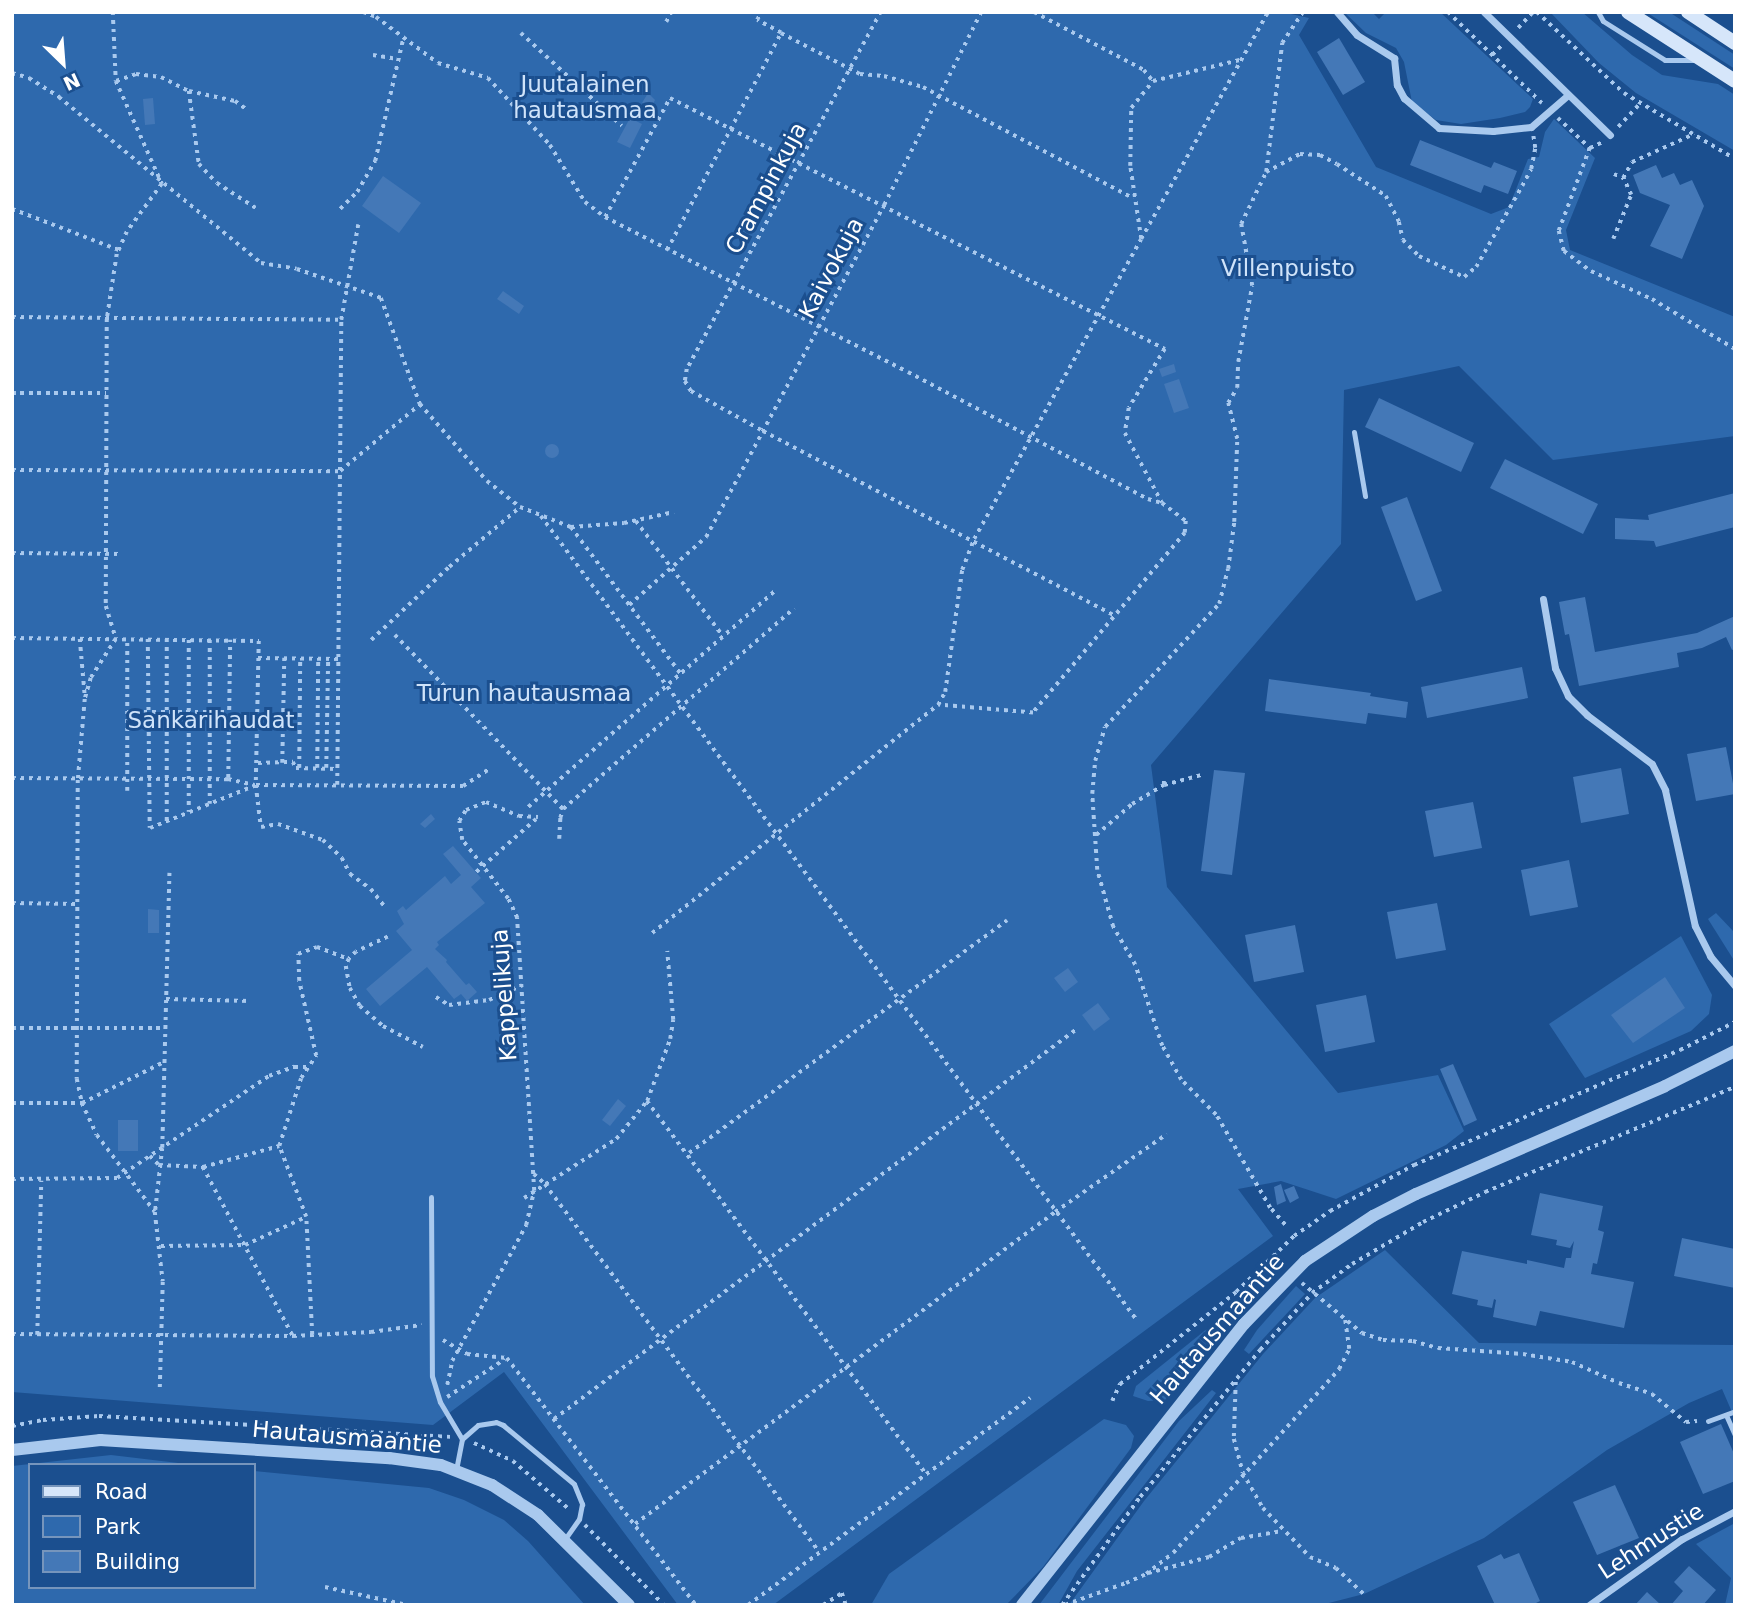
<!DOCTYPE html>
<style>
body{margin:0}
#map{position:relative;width:1747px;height:1617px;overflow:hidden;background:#1b4f8f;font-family:"DejaVu Sans",sans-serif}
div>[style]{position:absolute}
.green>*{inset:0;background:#2e69ad}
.building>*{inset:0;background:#4478b7}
.round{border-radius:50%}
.path>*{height:3.5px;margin-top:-1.75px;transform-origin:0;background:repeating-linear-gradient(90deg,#a9c9ee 0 3.5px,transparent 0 8.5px)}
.service>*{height:5px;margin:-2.5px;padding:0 2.5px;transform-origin:2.5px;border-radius:2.5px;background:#a9c9ee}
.minor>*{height:7px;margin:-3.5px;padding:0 3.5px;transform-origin:3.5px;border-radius:3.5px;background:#a9c9ee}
.tertiary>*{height:12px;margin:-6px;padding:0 6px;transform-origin:6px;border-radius:6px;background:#a9c9ee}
.secondary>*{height:14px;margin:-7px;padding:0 7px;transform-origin:7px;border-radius:7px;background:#d6e6fa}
span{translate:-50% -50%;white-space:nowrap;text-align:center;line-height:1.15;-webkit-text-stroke:6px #1b4f8f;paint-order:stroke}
.park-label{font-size:23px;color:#cfe3fa}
.street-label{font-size:23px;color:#fff}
.frame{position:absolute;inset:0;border:14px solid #fff;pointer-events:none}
.legend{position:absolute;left:28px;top:1463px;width:228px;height:126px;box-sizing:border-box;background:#1b4f8f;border:2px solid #7695bc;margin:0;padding:9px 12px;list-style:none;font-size:21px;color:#fff}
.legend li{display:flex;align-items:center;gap:14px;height:35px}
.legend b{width:35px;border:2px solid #7695bc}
.north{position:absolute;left:28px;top:28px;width:70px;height:70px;-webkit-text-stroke:5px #1b4f8f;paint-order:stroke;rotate:155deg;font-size:19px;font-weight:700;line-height:28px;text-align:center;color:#fff}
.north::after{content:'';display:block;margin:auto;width:24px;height:32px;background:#fff;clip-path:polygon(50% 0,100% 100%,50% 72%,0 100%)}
</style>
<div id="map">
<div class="green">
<i style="clip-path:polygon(12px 12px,1282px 12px,1309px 18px,1299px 35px,1376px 167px,1491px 214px,1509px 207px,1528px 159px,1539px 157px,1545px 132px,1554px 119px,1595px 158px,1566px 230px,1570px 250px,1735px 317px,1735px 436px,1553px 460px,1459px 366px,1344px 390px,1341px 544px,1151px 765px,1167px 887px,1338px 1093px,1438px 1075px,1464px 1131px,1446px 1145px,1336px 1199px,1281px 1181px,1238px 1189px,1273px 1236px,773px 1605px,678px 1605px,504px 1372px,433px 1425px,12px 1392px)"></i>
<i style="clip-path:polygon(1344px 12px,1372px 12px,1379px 19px,1386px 12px,1440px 12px,1533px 99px,1530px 107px,1525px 112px,1500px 118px,1461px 124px,1436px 120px,1412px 102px,1404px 62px,1396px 48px,1366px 33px)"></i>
<i style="clip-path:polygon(1550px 12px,1582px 12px,1632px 55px,1662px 75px,1718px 84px,1735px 95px,1735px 151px,1636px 93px,1599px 63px)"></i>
<i style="clip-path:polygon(1646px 12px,1669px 12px,1735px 55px,1735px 69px)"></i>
<i style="clip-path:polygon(1716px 913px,1735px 933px,1735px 962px,1708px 919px)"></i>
<i style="clip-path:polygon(1681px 936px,1712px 995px,1709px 1014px,1691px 1031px,1585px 1078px,1549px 1024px)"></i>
<i style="clip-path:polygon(1385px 1250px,1479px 1343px,1735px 1345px,1735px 1419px,1722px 1389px,1689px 1403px,1607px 1450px,1484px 1538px,1364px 1594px,1321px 1605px,1069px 1605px,1144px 1501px,1263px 1354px,1315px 1298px)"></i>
<i style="clip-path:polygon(1296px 1286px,1305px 1294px,1249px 1354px,1244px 1350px,1257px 1330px)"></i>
<i style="clip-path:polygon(1213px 1324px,1219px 1327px,1165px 1400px,1148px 1401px,1133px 1396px,1136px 1386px)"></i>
<i style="clip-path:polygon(1212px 1390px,1216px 1393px,1077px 1571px,1058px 1605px,1039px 1605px,1179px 1421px)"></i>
<i style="clip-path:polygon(1104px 1419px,1126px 1425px,1134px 1436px,1131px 1448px,1043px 1567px,1006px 1605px,871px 1605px,889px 1574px)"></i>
<i style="clip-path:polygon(111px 1455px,195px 1465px,30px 1465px,30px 1587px,254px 1587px,254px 1471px,429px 1488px,464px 1500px,504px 1520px,528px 1541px,585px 1605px,12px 1605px,12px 1466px)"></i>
<i style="clip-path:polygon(1735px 1523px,1735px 1605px,1725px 1605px,1731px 1578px,1696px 1544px)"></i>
</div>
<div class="building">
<i style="clip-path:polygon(1339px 38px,1365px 82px,1343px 95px,1317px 52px)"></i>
<i style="clip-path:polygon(648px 93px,655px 100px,651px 108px,642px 103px)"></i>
<i style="clip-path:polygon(153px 98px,155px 124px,145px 125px,143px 99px)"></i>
<i style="clip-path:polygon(630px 118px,642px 124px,630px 148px,617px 142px)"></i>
<i style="clip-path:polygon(1420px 140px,1491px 168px,1494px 162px,1517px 171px,1508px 194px,1484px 185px,1481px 193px,1410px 165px)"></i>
<i style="clip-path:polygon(1656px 165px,1662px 178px,1674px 173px,1680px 185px,1692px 180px,1704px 206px,1682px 259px,1650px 246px,1670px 205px,1640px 193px,1633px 175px)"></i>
<i style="clip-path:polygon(383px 176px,421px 203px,399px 233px,362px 206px)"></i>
<i style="clip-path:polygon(503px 291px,524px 306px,519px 314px,497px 299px)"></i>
<i style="clip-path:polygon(1174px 364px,1176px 372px,1162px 377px,1159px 369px)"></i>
<i style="clip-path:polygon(1179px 379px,1189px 408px,1174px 413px,1164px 384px)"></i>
<i style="clip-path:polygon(1379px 398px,1474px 443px,1461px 472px,1365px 427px)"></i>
<i class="round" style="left:545px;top:444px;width:14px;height:14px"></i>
<i style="clip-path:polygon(1505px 459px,1598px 504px,1583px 534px,1490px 488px)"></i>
<i style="clip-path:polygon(1735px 493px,1735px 527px,1656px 547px,1654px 541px,1615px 539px,1615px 518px,1649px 520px,1648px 515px)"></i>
<i style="clip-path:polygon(1407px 497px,1442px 591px,1416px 601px,1381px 507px)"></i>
<i style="clip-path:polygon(1585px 597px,1595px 652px,1697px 633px,1735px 616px,1735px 649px,1732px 650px,1726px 637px,1702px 648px,1677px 653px,1679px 667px,1579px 686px,1569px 634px,1565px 635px,1559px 602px)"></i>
<i style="clip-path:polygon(1522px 667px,1528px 698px,1427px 718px,1421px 687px)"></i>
<i style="clip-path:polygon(1269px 679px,1371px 693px,1370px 696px,1408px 702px,1406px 718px,1368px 713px,1366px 724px,1265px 711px)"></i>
<i style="clip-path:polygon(1726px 747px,1735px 794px,1696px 801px,1687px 754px)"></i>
<i style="clip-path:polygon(1621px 768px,1629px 814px,1581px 823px,1573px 777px)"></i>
<i style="clip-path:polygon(1214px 770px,1245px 773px,1232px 875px,1201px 871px)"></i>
<i style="clip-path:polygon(1473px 802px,1482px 848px,1434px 857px,1425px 811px)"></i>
<i style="clip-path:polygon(431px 814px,435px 819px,425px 828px,420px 824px)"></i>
<i style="clip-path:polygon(453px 846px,481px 878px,471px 887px,485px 903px,437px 942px,439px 945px,435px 949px,447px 960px,446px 962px,466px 985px,469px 983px,477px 992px,467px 1001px,461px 994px,454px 999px,427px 967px,380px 1006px,366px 989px,412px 950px,396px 931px,404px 924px,397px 911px,403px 906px,406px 910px,445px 876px,451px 884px,461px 875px,443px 854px)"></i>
<i style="clip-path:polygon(1569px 860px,1578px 907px,1530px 916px,1521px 870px)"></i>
<i style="clip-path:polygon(1437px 903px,1446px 950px,1396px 959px,1387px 912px)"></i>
<i style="clip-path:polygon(148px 909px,159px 910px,159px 933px,148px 933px)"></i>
<i style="clip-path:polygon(1295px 925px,1304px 972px,1254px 982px,1245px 935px)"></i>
<i style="clip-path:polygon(1068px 968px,1078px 982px,1065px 992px,1054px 978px)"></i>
<i style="clip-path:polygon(1665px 977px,1685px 1008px,1633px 1043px,1611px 1015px)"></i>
<i style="clip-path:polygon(1366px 995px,1375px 1042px,1325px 1052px,1316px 1005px)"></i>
<i style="clip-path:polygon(1098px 1003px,1110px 1019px,1094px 1031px,1082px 1015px)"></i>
<i style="clip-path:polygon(1453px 1064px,1477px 1120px,1464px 1126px,1440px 1069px)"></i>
<i style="clip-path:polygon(618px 1099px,626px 1106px,610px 1126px,602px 1120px)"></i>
<i style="clip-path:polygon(118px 1120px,138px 1120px,138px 1151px,118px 1151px)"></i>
<i style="clip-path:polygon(1281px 1184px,1286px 1201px,1277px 1205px,1274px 1187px)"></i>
<i style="clip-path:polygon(1294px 1186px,1299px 1198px,1290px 1203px,1284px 1190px)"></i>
<i style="clip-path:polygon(1540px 1193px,1603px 1206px,1598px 1230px,1604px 1232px,1597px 1264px,1593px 1263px,1591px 1274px,1634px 1282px,1624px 1328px,1540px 1311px,1536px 1326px,1493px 1317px,1496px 1300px,1494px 1299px,1492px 1308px,1477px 1305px,1478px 1300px,1452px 1294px,1462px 1251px,1527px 1264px,1527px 1260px,1564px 1268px,1566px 1258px,1571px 1258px,1574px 1241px,1570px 1248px,1556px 1245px,1557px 1240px,1531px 1235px)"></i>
<i style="clip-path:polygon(1682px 1238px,1735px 1249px,1735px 1288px,1674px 1276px)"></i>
<i style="clip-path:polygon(1721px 1424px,1735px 1456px,1735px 1481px,1703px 1494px,1680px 1442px)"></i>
<i style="clip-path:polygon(1615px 1485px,1639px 1538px,1597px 1555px,1573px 1502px)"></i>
<i style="clip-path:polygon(1519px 1553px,1540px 1601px,1532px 1605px,1495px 1605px,1477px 1566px,1501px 1554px,1504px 1559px)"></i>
<i style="clip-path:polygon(1689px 1566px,1716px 1590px,1703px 1605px,1671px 1605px,1683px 1591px,1674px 1582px)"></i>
<i style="clip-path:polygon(1647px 1592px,1661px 1605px,1635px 1605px)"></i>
</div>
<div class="path">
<i style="left:113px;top:12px;width:69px;rotate:87.5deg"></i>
<i style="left:116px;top:81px;width:113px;rotate:65.9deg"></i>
<i style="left:162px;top:184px;width:59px;rotate:126.1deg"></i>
<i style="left:127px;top:232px;width:24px;rotate:114deg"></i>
<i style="left:117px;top:254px;width:66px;rotate:98.7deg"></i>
<i style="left:107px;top:319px;width:287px;rotate:90.2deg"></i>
<i style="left:106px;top:606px;width:34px;rotate:73deg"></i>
<i style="left:116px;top:639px;width:46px;rotate:122.7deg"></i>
<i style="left:91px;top:678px;width:22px;rotate:106deg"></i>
<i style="left:85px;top:699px;width:81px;rotate:94.9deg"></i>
<i style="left:78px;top:780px;width:299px;rotate:90.2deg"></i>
<i style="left:77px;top:1079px;width:25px;rotate:78deg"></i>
<i style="left:82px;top:1103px;width:35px;rotate:65deg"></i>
<i style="left:97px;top:1135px;width:96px;rotate:53deg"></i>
<i style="left:155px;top:1212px;width:70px;rotate:83.5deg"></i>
<i style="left:163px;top:1282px;width:107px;rotate:91.6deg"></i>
<i style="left:363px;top:12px;width:14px;rotate:21deg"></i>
<i style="left:376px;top:17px;width:77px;rotate:36.6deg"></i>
<i style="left:438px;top:63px;width:52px;rotate:16.7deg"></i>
<i style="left:488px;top:78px;width:91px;rotate:47.2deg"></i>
<i style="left:550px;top:145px;width:67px;rotate:58.4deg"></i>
<i style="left:585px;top:202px;width:25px;rotate:37deg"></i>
<i style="left:605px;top:217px;width:340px;rotate:27.1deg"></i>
<i style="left:908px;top:372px;width:272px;rotate:27.9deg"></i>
<i style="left:1148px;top:499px;width:15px;rotate:16deg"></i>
<i style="left:881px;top:12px;width:406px;rotate:118.5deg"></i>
<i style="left:687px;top:369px;width:12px;rotate:99deg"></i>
<i style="left:685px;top:381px;width:12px;rotate:59deg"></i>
<i style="left:691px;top:391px;width:82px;rotate:29.1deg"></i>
<i style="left:763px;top:431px;width:398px;rotate:27.7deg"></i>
<i style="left:1034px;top:12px;width:124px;rotate:27.8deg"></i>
<i style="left:1144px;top:70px;width:14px;rotate:51deg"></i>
<i style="left:1448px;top:12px;width:131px;rotate:44.1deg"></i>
<i style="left:1537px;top:12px;width:119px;rotate:43deg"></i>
<i style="left:1624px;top:93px;width:129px;rotate:30.7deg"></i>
<i style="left:666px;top:22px;width:11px;rotate:-63deg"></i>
<i style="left:1518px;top:28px;width:22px;rotate:-47deg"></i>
<i style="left:521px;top:33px;width:137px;rotate:42.6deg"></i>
<i style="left:781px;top:33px;width:89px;rotate:27.4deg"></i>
<i style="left:860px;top:74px;width:24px;rotate:5deg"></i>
<i style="left:884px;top:76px;width:41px;rotate:15.8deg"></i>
<i style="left:923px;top:87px;width:238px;rotate:27.9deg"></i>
<i style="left:373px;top:55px;width:25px;rotate:9deg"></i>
<i style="left:1492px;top:55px;width:16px;rotate:-45deg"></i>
<i style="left:12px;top:73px;width:18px;rotate:16deg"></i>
<i style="left:29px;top:78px;width:36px;rotate:32deg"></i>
<i style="left:59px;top:97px;width:261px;rotate:39.4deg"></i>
<i style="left:261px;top:263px;width:36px;rotate:9deg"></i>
<i style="left:297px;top:269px;width:89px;rotate:19deg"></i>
<i style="left:381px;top:298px;width:113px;rotate:69.8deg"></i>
<i style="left:420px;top:404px;width:102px;rotate:49deg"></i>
<i style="left:487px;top:481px;width:42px;rotate:38.2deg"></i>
<i style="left:520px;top:507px;width:55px;rotate:21.4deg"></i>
<i style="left:571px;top:527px;width:53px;rotate:-4.3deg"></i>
<i style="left:624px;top:523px;width:51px;rotate:-12.4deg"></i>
<i style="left:116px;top:81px;width:21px;rotate:-19deg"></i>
<i style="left:136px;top:74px;width:25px;rotate:7deg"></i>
<i style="left:161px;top:77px;width:31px;rotate:27deg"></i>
<i style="left:189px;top:91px;width:47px;rotate:12.3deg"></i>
<i style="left:235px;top:101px;width:14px;rotate:36deg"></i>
<i style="left:189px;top:91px;width:74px;rotate:82.2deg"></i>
<i style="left:199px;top:164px;width:26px;rotate:47deg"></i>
<i style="left:217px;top:183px;width:46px;rotate:32.7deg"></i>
<i style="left:1558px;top:118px;width:44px;rotate:43.2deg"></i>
<i style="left:1590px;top:148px;width:14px;rotate:-25deg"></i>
<i style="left:1618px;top:127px;width:33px;rotate:-47deg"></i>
<i style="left:1590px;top:148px;width:89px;rotate:110.5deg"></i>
<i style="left:1559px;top:231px;width:21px;rotate:76deg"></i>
<i style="left:1564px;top:251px;width:34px;rotate:37deg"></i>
<i style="left:1591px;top:271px;width:67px;rotate:24.7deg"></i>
<i style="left:1652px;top:299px;width:97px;rotate:31.1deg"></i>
<i style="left:1266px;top:172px;width:38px;rotate:-28deg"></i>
<i style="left:1300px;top:154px;width:20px;rotate:3deg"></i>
<i style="left:1320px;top:155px;width:19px;rotate:28deg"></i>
<i style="left:1337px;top:164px;width:59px;rotate:33.1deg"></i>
<i style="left:1386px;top:196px;width:29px;rotate:63deg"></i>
<i style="left:1399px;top:222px;width:18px;rotate:77deg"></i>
<i style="left:1403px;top:240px;width:23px;rotate:45deg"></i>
<i style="left:1419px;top:256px;width:50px;rotate:25deg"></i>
<i style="left:1464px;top:277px;width:16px;rotate:-40deg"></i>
<i style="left:1476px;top:267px;width:93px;rotate:-60.4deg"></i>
<i style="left:1522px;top:186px;width:19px;rotate:-62deg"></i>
<i style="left:1531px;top:169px;width:21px;rotate:-79deg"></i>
<i style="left:1535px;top:148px;width:12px;rotate:-99deg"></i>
<i style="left:1614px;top:174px;width:10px;rotate:24deg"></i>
<i style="left:12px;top:209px;width:115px;rotate:21deg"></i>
<i style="left:340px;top:209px;width:24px;rotate:-45deg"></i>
<i style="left:357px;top:192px;width:36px;rotate:-60deg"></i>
<i style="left:375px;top:161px;width:125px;rotate:-77.1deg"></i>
<i style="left:605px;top:217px;width:136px;rotate:-61.4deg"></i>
<i style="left:670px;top:98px;width:555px;rotate:26.89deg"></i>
<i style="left:1165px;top:349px;width:69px;rotate:121.4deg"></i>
<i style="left:1129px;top:408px;width:25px;rotate:99deg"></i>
<i style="left:1125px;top:433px;width:79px;rotate:62.1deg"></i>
<i style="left:1162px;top:503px;width:30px;rotate:37deg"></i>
<i style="left:1186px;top:521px;width:12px;rotate:95deg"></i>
<i style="left:1185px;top:533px;width:236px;rotate:130.2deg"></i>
<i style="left:1033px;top:713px;width:95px;rotate:-175.2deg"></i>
<i style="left:1141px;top:239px;width:260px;rotate:-60.8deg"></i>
<i style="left:1613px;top:239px;width:48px;rotate:-67.8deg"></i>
<i style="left:1631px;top:195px;width:19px;rotate:-115deg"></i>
<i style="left:1623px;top:178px;width:18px;rotate:-61deg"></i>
<i style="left:1632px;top:162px;width:68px;rotate:-24.3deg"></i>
<i style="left:667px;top:250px;width:245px;rotate:-62.3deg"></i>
<i style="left:781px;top:33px;width:27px;rotate:-152deg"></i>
<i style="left:757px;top:20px;width:9px;rotate:-63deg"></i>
<i style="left:12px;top:317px;width:329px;rotate:0.5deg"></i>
<i style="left:12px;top:393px;width:94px"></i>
<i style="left:12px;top:470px;width:328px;rotate:0.2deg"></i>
<i style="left:340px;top:471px;width:104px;rotate:-39.9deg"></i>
<i style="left:541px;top:516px;width:999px;rotate:53.46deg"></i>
<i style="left:636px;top:521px;width:144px;rotate:52.9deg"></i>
<i style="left:571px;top:527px;width:184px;rotate:53.2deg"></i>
<i style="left:12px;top:553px;width:109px;rotate:0.5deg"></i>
<i style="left:629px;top:605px;width:103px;rotate:-41.4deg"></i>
<i style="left:706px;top:537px;width:377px;rotate:-61.8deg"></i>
<i style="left:884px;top:205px;width:216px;rotate:-63.3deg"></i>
<i style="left:395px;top:635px;width:242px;rotate:46deg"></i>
<i style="left:12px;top:638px;width:247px;rotate:0.7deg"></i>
<i style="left:259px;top:641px;width:144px;rotate:91.2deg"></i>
<i style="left:256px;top:785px;width:42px;rotate:83.2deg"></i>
<i style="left:261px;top:827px;width:17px;rotate:-10deg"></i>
<i style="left:278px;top:824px;width:48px;rotate:19.6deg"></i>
<i style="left:323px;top:840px;width:26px;rotate:43deg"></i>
<i style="left:342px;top:858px;width:18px;rotate:63deg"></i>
<i style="left:350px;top:874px;width:26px;rotate:36deg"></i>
<i style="left:371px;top:889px;width:23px;rotate:52deg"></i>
<i style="left:80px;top:639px;width:57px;rotate:85deg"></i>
<i style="left:148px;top:639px;width:189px;rotate:89.4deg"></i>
<i style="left:150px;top:828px;width:114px;rotate:-22.1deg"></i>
<i style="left:256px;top:785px;width:207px;rotate:0.3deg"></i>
<i style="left:463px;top:786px;width:33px;rotate:-33deg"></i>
<i style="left:167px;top:639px;width:183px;rotate:90deg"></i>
<i style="left:189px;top:640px;width:172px;rotate:90deg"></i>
<i style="left:210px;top:640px;width:164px;rotate:90deg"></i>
<i style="left:371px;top:640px;width:107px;rotate:-43.1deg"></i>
<i style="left:449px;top:567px;width:93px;rotate:-40.2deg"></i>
<i style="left:258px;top:658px;width:81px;rotate:0.7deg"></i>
<i style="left:127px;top:712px;width:102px"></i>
<i style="left:258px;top:763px;width:35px;rotate:-2deg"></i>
<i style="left:293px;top:762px;width:7px;rotate:63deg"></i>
<i style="left:296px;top:768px;width:41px;rotate:1.4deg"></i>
<i style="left:282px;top:763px;width:105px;rotate:-88.9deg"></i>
<i style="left:299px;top:768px;width:110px;rotate:-89.5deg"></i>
<i style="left:317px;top:768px;width:110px;rotate:-89.5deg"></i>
<i style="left:326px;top:768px;width:110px;rotate:-89deg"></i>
<i style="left:12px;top:778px;width:216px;rotate:0.3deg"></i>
<i style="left:228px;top:779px;width:27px;rotate:13deg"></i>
<i style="left:228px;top:778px;width:138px;rotate:-89.2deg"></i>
<i style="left:337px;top:785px;width:465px;rotate:-89.5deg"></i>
<i style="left:341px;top:320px;width:97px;rotate:-79.9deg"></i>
<i style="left:1164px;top:785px;width:38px;rotate:-15deg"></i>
<i style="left:127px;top:791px;width:152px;rotate:-90deg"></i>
<i style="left:528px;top:807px;width:327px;rotate:-41.2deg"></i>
<i style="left:1096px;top:835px;width:48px;rotate:-40.7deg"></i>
<i style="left:1132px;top:804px;width:37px;rotate:-31deg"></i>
<i style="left:1164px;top:785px;width:7px;rotate:-98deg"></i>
<i style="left:559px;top:839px;width:21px;rotate:-87deg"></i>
<i style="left:560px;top:818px;width:9px;rotate:-72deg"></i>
<i style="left:563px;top:809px;width:306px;rotate:-41deg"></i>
<i style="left:476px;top:872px;width:80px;rotate:-41.5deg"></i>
<i style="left:12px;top:903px;width:64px;rotate:0.9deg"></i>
<i style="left:652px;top:933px;width:366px;rotate:-38.6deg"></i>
<i style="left:938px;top:705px;width:15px;rotate:-62deg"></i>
<i style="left:945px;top:692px;width:123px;rotate:-82.1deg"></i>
<i style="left:962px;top:570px;width:33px;rotate:-69deg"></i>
<i style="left:974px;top:539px;width:343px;rotate:-60.9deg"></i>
<i style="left:1141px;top:239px;width:74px;rotate:-98.6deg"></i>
<i style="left:1130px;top:166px;width:58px;rotate:-89deg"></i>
<i style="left:1131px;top:108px;width:35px;rotate:-51deg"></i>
<i style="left:1153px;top:81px;width:89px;rotate:-13.6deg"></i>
<i style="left:388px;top:937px;width:35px;rotate:155deg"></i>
<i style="left:356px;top:952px;width:10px;rotate:135deg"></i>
<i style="left:349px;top:959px;width:8px;rotate:113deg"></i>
<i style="left:346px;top:966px;width:22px;rotate:80deg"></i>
<i style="left:350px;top:988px;width:21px;rotate:61deg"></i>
<i style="left:360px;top:1006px;width:30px;rotate:41deg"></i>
<i style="left:383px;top:1026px;width:45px;rotate:27.7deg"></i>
<i style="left:436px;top:997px;width:15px;rotate:32deg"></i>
<i style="left:449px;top:1005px;width:40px;rotate:-7.1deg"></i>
<i style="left:489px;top:1000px;width:36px;rotate:-24deg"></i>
<i style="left:166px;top:999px;width:84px;rotate:1.4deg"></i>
<i style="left:12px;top:1028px;width:152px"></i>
<i style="left:647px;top:1101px;width:466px;rotate:53.2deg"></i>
<i style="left:12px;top:1103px;width:70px"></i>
<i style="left:82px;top:1103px;width:89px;rotate:-26.6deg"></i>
<i style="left:689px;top:1153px;width:394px;rotate:-36.2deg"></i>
<i style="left:150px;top:1156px;width:13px;rotate:45deg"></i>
<i style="left:159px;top:1165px;width:44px;rotate:2.6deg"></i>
<i style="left:203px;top:1167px;width:191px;rotate:62deg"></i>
<i style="left:203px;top:1167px;width:79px;rotate:-15.4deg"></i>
<i style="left:534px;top:1174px;width:15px;rotate:42deg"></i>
<i style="left:545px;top:1184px;width:459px;rotate:53.3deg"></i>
<i style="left:12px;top:1179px;width:105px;rotate:-0.5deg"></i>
<i style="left:117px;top:1178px;width:183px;rotate:-33.9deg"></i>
<i style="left:269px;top:1076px;width:27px;rotate:-20deg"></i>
<i style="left:294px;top:1067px;width:14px"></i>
<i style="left:524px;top:1198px;width:109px;rotate:-32.7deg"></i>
<i style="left:616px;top:1139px;width:49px;rotate:-50.8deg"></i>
<i style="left:647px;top:1101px;width:66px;rotate:-69.6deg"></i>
<i style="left:670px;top:1039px;width:19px;rotate:-81deg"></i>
<i style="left:673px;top:1020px;width:69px;rotate:-95deg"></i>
<i style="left:155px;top:1210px;width:62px;rotate:-83.6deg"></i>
<i style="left:162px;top:1148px;width:275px;rotate:-88.5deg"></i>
<i style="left:1285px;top:1225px;width:23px;rotate:-131deg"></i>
<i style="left:1270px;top:1208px;width:108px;rotate:-120.1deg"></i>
<i style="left:1216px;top:1115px;width:49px;rotate:-135deg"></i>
<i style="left:1181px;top:1080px;width:39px;rotate:-119deg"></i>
<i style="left:1162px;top:1046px;width:85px;rotate:-108.4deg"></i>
<i style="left:1135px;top:965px;width:44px;rotate:-120.1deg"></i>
<i style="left:1113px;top:927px;width:59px;rotate:-105.7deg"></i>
<i style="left:1097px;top:870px;width:76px;rotate:-93.8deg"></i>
<i style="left:1092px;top:794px;width:33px;rotate:-85deg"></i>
<i style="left:1095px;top:761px;width:35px;rotate:-74deg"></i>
<i style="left:1105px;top:727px;width:168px;rotate:-47.2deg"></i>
<i style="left:1219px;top:604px;width:36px;rotate:-76deg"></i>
<i style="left:1228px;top:569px;width:47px;rotate:-82.7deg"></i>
<i style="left:1234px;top:522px;width:83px;rotate:-87.9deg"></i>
<i style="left:1237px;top:439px;width:37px;rotate:-104deg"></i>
<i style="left:1228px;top:403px;width:17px;rotate:-59deg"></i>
<i style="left:1237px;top:388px;width:26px;rotate:-88deg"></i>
<i style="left:1238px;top:362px;width:77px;rotate:-79.6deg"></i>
<i style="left:1252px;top:286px;width:63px;rotate:-100.1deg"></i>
<i style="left:1241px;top:224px;width:58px;rotate:-64.3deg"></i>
<i style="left:1266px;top:172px;width:130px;rotate:-82.9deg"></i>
<i style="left:1282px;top:43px;width:37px;rotate:-56deg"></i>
<i style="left:161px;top:1246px;width:84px;rotate:-0.7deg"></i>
<i style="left:245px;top:1245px;width:67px;rotate:-24.7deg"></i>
<i style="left:1274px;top:1254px;width:15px;rotate:48deg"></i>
<i style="left:1302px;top:1283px;width:78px;rotate:39.8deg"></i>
<i style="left:1362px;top:1333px;width:22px;rotate:18deg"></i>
<i style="left:1383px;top:1340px;width:30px;rotate:2deg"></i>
<i style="left:1413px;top:1341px;width:26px;rotate:16deg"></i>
<i style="left:1438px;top:1348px;width:85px;rotate:4deg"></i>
<i style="left:1523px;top:1354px;width:50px;rotate:9.3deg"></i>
<i style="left:1572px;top:1362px;width:51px;rotate:24.1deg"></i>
<i style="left:1619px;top:1383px;width:35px;rotate:18deg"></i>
<i style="left:1652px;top:1394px;width:44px;rotate:39.5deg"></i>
<i style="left:1686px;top:1422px;width:11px;rotate:-5deg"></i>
<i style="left:12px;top:1334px;width:281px;rotate:0.4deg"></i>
<i style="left:293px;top:1336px;width:78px;rotate:-2.9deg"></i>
<i style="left:371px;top:1332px;width:51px;rotate:-7.8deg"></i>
<i style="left:37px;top:1335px;width:154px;rotate:-88.5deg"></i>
<i style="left:312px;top:1335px;width:118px;rotate:-92.9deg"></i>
<i style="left:306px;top:1217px;width:76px;rotate:-110.8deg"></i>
<i style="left:279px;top:1146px;width:71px;rotate:-72.1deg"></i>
<i style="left:301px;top:1078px;width:27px;rotate:-56deg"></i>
<i style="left:316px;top:1056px;width:77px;rotate:-102.8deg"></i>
<i style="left:299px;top:981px;width:27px;rotate:-92deg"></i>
<i style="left:298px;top:954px;width:20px;rotate:-20deg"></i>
<i style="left:317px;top:947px;width:34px;rotate:21deg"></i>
<i style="left:443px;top:1340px;width:28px;rotate:30deg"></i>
<i style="left:467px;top:1354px;width:40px;rotate:5.7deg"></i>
<i style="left:507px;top:1358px;width:311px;rotate:52.6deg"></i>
<i style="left:1236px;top:1382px;width:57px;rotate:92deg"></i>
<i style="left:1234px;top:1439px;width:35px;rotate:75deg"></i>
<i style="left:1243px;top:1473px;width:40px;rotate:60.3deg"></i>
<i style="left:1263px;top:1508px;width:68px;rotate:46.2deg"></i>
<i style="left:1310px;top:1557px;width:28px;rotate:23deg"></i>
<i style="left:1336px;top:1568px;width:38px;rotate:43deg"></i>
<i style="left:447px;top:1385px;width:25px;rotate:-78deg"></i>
<i style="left:452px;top:1361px;width:155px;rotate:-61.4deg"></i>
<i style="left:526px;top:1225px;width:35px;rotate:-77deg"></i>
<i style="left:534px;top:1191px;width:274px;rotate:-93.6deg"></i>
<i style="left:517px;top:918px;width:21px;rotate:-115deg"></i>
<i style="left:508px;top:899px;width:75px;rotate:-127.9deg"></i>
<i style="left:462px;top:840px;width:19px;rotate:-99deg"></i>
<i style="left:459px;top:821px;width:13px;rotate:-58deg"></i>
<i style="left:466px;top:810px;width:22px;rotate:-22deg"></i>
<i style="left:486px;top:802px;width:36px;rotate:23deg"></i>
<i style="left:519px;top:816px;width:19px;rotate:3deg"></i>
<i style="left:447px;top:1397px;width:69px;rotate:-33.2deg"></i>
<i style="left:1112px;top:1401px;width:19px;rotate:-65deg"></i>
<i style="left:1120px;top:1384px;width:148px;rotate:-38.4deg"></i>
<i style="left:1236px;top:1292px;width:81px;rotate:-44deg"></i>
<i style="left:1294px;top:1236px;width:44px;rotate:-34.8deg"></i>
<i style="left:1330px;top:1211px;width:96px;rotate:-28.7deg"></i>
<i style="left:1414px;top:1165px;width:290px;rotate:-23.4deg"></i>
<i style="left:1680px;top:1050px;width:62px;rotate:-27deg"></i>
<i style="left:554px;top:1419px;width:654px;rotate:-36.73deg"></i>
<i style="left:12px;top:1426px;width:32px;rotate:-11deg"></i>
<i style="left:43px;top:1420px;width:56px;rotate:-4.1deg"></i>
<i style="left:99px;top:1416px;width:352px;rotate:3.4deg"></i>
<i style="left:474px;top:1443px;width:43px;rotate:24.8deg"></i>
<i style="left:513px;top:1461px;width:75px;rotate:40.7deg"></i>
<i style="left:635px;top:1524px;width:523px;rotate:-36.61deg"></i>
<i style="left:1055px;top:1212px;width:136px;rotate:-34.9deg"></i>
<i style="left:585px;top:1525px;width:112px;rotate:45.4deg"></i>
<i style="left:1148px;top:1573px;width:63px;rotate:-14.7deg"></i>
<i style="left:1209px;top:1557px;width:37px;rotate:-31deg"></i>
<i style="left:1241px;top:1538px;width:42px;rotate:-9.7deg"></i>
<i style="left:325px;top:1587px;width:84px;rotate:12.4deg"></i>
<i style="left:748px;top:1605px;width:350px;rotate:-36.3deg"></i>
<i style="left:823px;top:1605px;width:22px;rotate:-32deg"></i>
<i style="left:842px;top:1593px;width:13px;rotate:72deg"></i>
<i style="left:1062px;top:1605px;width:133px;rotate:-54.2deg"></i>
<i style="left:1140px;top:1497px;width:190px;rotate:-50.8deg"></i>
<i style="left:1260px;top:1350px;width:77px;rotate:-47.6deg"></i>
<i style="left:1312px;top:1293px;width:49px;rotate:-35.9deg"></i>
<i style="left:1352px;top:1264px;width:82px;rotate:-30.6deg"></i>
<i style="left:1423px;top:1222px;width:69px;rotate:-25.8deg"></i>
<i style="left:1485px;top:1192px;width:271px;rotate:-22.8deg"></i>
<i style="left:1065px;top:1605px;width:65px;rotate:-19.8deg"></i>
<i style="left:1126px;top:1583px;width:22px;rotate:-24deg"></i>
<i style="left:1146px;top:1574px;width:34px;rotate:-38deg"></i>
<i style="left:1173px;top:1553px;width:248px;rotate:-47.9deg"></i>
<i style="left:1339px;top:1369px;width:22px;rotate:-63deg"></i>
<i style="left:1349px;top:1349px;width:29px;rotate:-98deg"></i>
</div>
<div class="service">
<i style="left:1598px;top:12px;width:10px;rotate:61deg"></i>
<i style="left:1603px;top:21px;width:73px;rotate:32.2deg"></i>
<i style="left:1665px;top:60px;width:29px"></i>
<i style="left:1354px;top:432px;width:65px;rotate:80.2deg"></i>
<i style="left:431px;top:1197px;width:179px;rotate:89.7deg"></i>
<i style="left:432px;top:1376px;width:27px;rotate:73deg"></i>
<i style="left:440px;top:1402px;width:43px;rotate:59.3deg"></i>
<i style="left:462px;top:1439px;width:31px;rotate:101deg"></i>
<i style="left:1726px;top:1415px;width:22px;rotate:66deg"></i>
<i style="left:1708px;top:1421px;width:29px;rotate:-20deg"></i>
<i style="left:462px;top:1439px;width:21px;rotate:-41deg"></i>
<i style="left:478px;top:1425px;width:18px;rotate:-9deg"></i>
<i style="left:496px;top:1422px;width:8px;rotate:23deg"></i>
<i style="left:503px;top:1425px;width:92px;rotate:39.7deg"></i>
<i style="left:574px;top:1484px;width:22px;rotate:68deg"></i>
<i style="left:582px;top:1504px;width:15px;rotate:101deg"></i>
<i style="left:579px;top:1519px;width:24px;rotate:125deg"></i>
</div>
<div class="minor">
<i style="left:1337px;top:12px;width:30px;rotate:49deg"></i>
<i style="left:1357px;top:35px;width:44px;rotate:31.9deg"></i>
<i style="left:1394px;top:58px;width:27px;rotate:84deg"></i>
<i style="left:1397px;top:85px;width:15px;rotate:62deg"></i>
<i style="left:1404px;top:98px;width:46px;rotate:40.6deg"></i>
<i style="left:1439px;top:128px;width:54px;rotate:3.2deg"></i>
<i style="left:1493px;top:131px;width:38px;rotate:-6deg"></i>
<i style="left:1531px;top:127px;width:49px;rotate:-40.9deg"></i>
<i style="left:1484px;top:12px;width:176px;rotate:44.3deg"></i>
<i style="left:1543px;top:599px;width:70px;rotate:80.1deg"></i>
<i style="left:1555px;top:668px;width:31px;rotate:65deg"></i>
<i style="left:1568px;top:696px;width:27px;rotate:45deg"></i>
<i style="left:1587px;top:715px;width:81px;rotate:37deg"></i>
<i style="left:1652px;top:764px;width:29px;rotate:63deg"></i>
<i style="left:1665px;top:790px;width:139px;rotate:77.6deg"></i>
<i style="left:1695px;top:926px;width:34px;rotate:63deg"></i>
<i style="left:1710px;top:956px;width:39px;rotate:50deg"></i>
<i style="left:1589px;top:1605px;width:114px;rotate:-35.4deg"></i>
<i style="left:1682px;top:1539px;width:60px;rotate:-27.8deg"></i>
</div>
<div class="tertiary">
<i style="left:12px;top:1450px;width:89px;rotate:-6.5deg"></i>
<i style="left:100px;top:1440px;width:290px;rotate:3.6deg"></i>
<i style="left:389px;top:1458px;width:52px;rotate:7.7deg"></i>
<i style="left:441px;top:1465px;width:55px;rotate:21.4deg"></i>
<i style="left:492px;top:1485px;width:55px;rotate:33.1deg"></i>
<i style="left:538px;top:1515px;width:128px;rotate:44.7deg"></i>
<i style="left:1022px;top:1605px;width:358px;rotate:-51.7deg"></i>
<i style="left:1244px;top:1324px;width:88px;rotate:-45.9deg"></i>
<i style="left:1305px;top:1261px;width:82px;rotate:-33.5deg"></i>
<i style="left:1373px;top:1216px;width:48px;rotate:-27.1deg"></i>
<i style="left:1416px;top:1194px;width:271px;rotate:-23.4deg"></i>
<i style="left:1665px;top:1086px;width:78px;rotate:-26.6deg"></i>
</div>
<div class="secondary">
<i style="left:1628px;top:12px;width:127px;rotate:32.8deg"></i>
<i style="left:1688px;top:12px;width:56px;rotate:33.4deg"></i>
</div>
<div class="park-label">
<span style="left:585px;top:97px">Juutalainen<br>hautausmaa</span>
<span style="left:1288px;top:268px">Villenpuisto</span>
<span style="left:524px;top:693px">Turun hautausmaa</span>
<span style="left:211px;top:720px">Sankarihaudat</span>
</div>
<div class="street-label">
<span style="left:766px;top:188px;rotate:-62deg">Crampinkuja</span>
<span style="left:831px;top:268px;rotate:-62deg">Kaivokuja</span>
<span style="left:504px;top:995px;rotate:-94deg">Kappelikuja</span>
<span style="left:1217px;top:1329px;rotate:-49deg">Hautausmaantie</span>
<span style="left:347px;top:1437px;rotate:5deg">Hautausmaantie</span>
<span style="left:1651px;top:1541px;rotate:-33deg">Lehmustie</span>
</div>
<div class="frame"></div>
<ul class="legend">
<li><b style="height:9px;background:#d6e6fa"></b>Road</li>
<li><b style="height:19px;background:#2e69ad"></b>Park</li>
<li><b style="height:19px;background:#4478b7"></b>Building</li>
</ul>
<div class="north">N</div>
</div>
